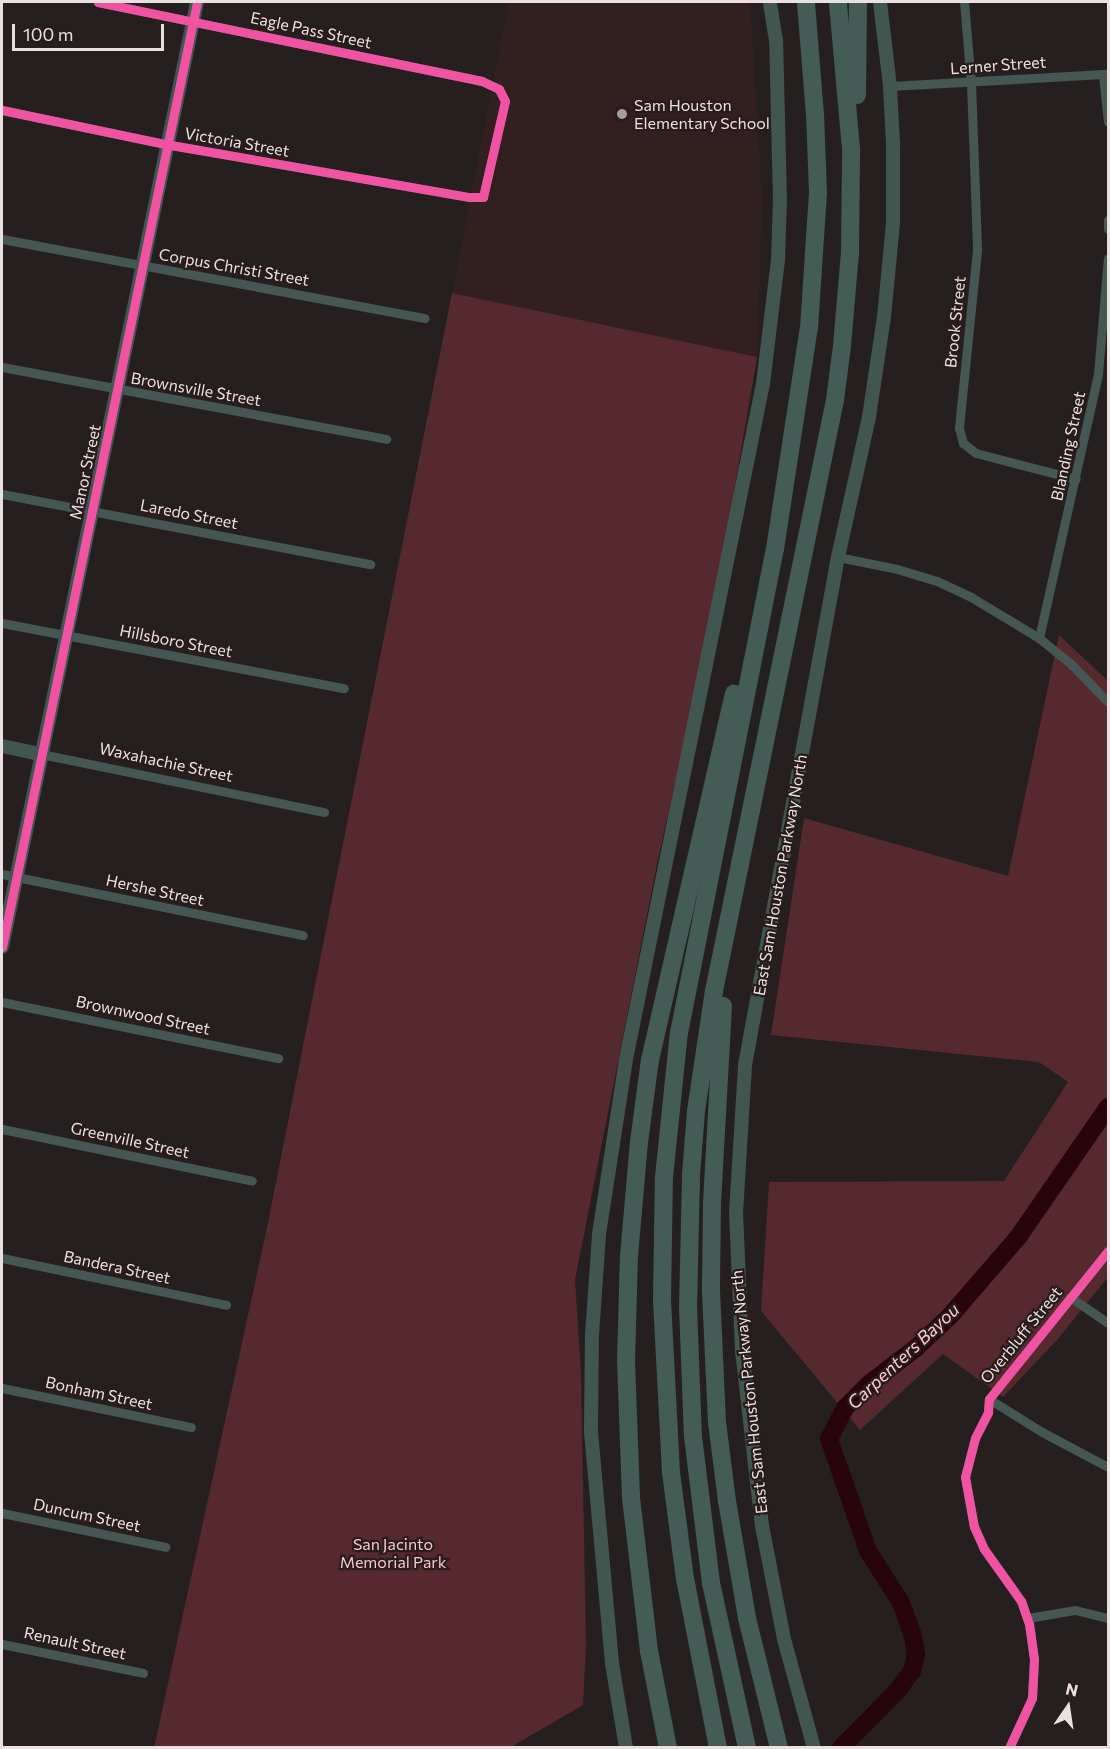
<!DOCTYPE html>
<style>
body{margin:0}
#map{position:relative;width:1110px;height:1749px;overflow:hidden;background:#261f20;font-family:Commissioner,sans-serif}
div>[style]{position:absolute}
.built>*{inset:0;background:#322021}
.green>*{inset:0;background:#55292e}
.river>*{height:18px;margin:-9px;padding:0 9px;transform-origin:9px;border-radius:9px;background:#28050a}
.street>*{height:9px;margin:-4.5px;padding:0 4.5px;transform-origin:4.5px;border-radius:4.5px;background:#455653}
.secondary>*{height:14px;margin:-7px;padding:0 7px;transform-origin:7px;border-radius:7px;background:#415551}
.highway>*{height:18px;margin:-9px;padding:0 9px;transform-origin:9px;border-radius:9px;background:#445c56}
.cycleway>*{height:9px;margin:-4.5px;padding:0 4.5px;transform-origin:4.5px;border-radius:4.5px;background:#f153a3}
.dots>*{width:16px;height:16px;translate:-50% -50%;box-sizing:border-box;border:3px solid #291c1d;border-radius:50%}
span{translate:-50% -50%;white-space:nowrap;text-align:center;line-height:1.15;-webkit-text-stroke:4.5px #291c1d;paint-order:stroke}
.street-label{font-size:16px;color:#eae0e0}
.poi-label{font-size:16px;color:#eae0e0}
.left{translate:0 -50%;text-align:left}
.park-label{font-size:16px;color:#f8c7c9}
.water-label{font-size:18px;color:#fac9cc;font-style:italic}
.frame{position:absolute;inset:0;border:3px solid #eae0e0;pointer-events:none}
.north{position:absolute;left:1038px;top:1677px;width:60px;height:60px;-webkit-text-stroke:4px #291c1d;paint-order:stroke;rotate:13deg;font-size:16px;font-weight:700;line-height:24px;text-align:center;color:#eae0e0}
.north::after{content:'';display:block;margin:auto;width:21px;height:27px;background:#eae0e0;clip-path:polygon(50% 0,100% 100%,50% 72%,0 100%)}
.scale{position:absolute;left:12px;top:24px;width:152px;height:27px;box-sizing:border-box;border:3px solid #eae0e0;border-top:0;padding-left:8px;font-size:18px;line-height:21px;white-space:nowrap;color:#eae0e0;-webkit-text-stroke:4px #291c1d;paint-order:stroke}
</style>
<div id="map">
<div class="built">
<i style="clip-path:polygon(509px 2px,750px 2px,762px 200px,757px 357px,452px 293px)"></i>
</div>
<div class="green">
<i style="clip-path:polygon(452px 293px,757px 357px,715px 603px,657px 864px,575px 1280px,581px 1373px,586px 1646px,583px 1705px,511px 1747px,154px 1748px,268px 1223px)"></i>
<i style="clip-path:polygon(1059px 635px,1108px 681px,1108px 1277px,1057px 1340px,1003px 1397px,943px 1354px,860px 1430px,761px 1311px,769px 1182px,1004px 1181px,1068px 1082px,1039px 1062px,771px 1035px,804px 818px,1008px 876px)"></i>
</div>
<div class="river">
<i style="left:841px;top:1748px;width:81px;rotate:-45.5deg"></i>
<i style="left:898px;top:1690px;width:24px;rotate:-54deg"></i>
<i style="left:912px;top:1671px;width:16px;rotate:-76deg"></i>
<i style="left:916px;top:1655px;width:19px;rotate:-99deg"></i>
<i style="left:913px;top:1636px;width:37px;rotate:-110deg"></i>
<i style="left:900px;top:1601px;width:59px;rotate:-122.6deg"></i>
<i style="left:868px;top:1551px;width:119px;rotate:-109.2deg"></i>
<i style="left:829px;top:1439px;width:35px;rotate:-63deg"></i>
<i style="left:845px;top:1408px;width:34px;rotate:-45deg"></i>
<i style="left:869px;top:1384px;width:59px;rotate:-37.5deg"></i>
<i style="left:916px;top:1348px;width:47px;rotate:-43.3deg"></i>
<i style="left:950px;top:1316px;width:106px;rotate:-49.2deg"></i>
<i style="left:1019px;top:1236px;width:157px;rotate:-55.4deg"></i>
</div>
<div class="street">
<i style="left:964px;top:2px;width:81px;rotate:85.1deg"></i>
<i style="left:971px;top:83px;width:167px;rotate:87.9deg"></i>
<i style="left:977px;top:250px;width:179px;rotate:95.8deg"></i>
<i style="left:959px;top:428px;width:16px;rotate:75deg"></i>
<i style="left:963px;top:443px;width:16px;rotate:38deg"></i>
<i style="left:976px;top:453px;width:103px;rotate:14.6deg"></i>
<i style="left:1103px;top:75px;width:47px;rotate:83.9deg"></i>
<i style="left:890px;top:86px;width:218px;rotate:-3.2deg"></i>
<i style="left:2px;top:110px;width:167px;rotate:11.8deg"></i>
<i style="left:165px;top:144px;width:309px;rotate:9.9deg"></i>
<i style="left:469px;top:197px;width:14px"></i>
<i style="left:483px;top:197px;width:98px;rotate:-77.1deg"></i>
<i style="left:505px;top:101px;width:13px;rotate:-117deg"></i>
<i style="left:499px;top:89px;width:19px;rotate:-155deg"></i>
<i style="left:482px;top:81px;width:392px;rotate:-168.4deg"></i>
<i style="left:1108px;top:220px;width:9px;rotate:90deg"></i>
<i style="left:2px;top:239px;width:430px;rotate:10.6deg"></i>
<i style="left:2px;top:367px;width:391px;rotate:10.6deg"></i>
<i style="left:2px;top:494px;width:375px;rotate:10.8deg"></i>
<i style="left:838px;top:557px;width:60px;rotate:11.5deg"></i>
<i style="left:897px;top:569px;width:42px;rotate:16.7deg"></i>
<i style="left:937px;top:581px;width:38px;rotate:25deg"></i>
<i style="left:971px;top:597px;width:79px;rotate:31.1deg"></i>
<i style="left:1039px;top:638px;width:40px;rotate:39deg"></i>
<i style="left:1070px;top:663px;width:54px;rotate:45.7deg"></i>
<i style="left:2px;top:623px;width:348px;rotate:10.8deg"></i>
<i style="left:1039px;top:638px;width:271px;rotate:-77.4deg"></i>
<i style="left:1098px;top:374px;width:116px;rotate:-85.1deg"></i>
<i style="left:41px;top:754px;width:289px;rotate:11.6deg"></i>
<i style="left:2px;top:874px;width:307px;rotate:11.5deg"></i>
<i style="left:2px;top:1002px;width:282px;rotate:11.5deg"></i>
<i style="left:2px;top:1129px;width:255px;rotate:11.7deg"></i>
<i style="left:2px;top:1258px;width:229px;rotate:11.8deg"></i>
<i style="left:1070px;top:1297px;width:46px;rotate:34.4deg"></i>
<i style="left:2px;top:1388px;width:193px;rotate:11.7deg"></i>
<i style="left:989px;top:1399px;width:62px;rotate:31.9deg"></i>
<i style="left:1042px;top:1432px;width:75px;rotate:27.9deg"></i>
<i style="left:2px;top:1513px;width:167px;rotate:11.7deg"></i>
<i style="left:1028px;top:1618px;width:48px;rotate:-9.7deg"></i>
<i style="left:1075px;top:1610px;width:34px;rotate:14deg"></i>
<i style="left:2px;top:1644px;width:144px;rotate:11.6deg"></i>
<i style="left:1009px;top:1748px;width:55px;rotate:-65.3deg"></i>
<i style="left:1032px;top:1698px;width:39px;rotate:-87deg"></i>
<i style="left:1034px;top:1659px;width:35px;rotate:-98deg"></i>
<i style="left:1029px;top:1624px;width:24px;rotate:-109deg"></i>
<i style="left:1021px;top:1601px;width:64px;rotate:-125.4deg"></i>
<i style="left:984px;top:1549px;width:24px;rotate:-114deg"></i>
<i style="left:974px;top:1527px;width:51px;rotate:-100.2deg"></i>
<i style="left:965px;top:1477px;width:40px;rotate:-75.6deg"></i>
<i style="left:975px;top:1438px;width:29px;rotate:-63deg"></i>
<i style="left:988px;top:1412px;width:13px;rotate:-86deg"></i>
<i style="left:989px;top:1399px;width:190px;rotate:-51.2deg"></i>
</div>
<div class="secondary">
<i style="left:2px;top:746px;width:40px;rotate:12deg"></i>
<i style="left:2px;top:947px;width:965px;rotate:-78.34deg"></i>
<i style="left:626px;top:1748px;width:86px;rotate:-99.4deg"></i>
<i style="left:612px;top:1663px;width:234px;rotate:-95.2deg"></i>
<i style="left:591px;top:1430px;width:95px;rotate:-89.4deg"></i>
<i style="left:592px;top:1335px;width:101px;rotate:-86deg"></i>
<i style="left:599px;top:1234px;width:182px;rotate:-81.2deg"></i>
<i style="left:627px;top:1054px;width:684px;rotate:-78.53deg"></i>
<i style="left:763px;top:384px;width:125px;rotate:-83.1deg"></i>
<i style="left:778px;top:260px;width:60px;rotate:-88.1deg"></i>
<i style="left:780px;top:200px;width:159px;rotate:-91.4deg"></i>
<i style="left:776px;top:41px;width:39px;rotate:-99deg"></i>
<i style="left:814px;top:1748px;width:113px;rotate:-105.4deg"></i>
<i style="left:784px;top:1639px;width:115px;rotate:-101deg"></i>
<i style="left:762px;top:1526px;width:177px;rotate:-96.5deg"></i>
<i style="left:742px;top:1350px;width:137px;rotate:-92.5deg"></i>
<i style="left:736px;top:1213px;width:148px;rotate:-86.5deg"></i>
<i style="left:745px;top:1065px;width:516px;rotate:-79.63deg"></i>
<i style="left:838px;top:557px;width:143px;rotate:-77.5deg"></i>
<i style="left:869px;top:417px;width:101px;rotate:-81.5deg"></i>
<i style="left:884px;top:317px;width:94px;rotate:-84.5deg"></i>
<i style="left:893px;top:223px;width:79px;rotate:-90deg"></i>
<i style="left:893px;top:144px;width:58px;rotate:-93deg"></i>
<i style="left:890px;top:86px;width:85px;rotate:-96.8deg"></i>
</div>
<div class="highway">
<i style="left:857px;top:95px;width:93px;rotate:-89.4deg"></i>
<i style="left:723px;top:1006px;width:197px;rotate:93.2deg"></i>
<i style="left:712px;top:1203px;width:88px;rotate:90.7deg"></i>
<i style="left:711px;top:1291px;width:131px;rotate:87.4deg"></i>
<i style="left:717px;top:1422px;width:80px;rotate:82.8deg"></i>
<i style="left:727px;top:1501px;width:119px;rotate:80.3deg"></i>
<i style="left:747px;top:1618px;width:134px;rotate:76.2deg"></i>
<i style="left:668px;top:1748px;width:99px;rotate:-101.1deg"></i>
<i style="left:649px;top:1651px;width:155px;rotate:-96.7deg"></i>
<i style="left:631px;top:1497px;width:136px;rotate:-92.1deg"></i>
<i style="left:626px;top:1361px;width:105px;rotate:-88.4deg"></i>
<i style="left:629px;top:1256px;width:114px;rotate:-85deg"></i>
<i style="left:639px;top:1142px;width:83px;rotate:-82.4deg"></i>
<i style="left:650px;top:1060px;width:376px;rotate:-77.1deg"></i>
<i style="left:718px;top:1748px;width:172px;rotate:-101deg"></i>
<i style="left:685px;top:1579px;width:108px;rotate:-97.5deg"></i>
<i style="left:671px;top:1472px;width:173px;rotate:-93deg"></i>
<i style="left:662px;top:1299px;width:122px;rotate:-89.1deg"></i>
<i style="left:664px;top:1177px;width:145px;rotate:-84.1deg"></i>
<i style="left:679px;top:1033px;width:493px;rotate:-78.8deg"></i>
<i style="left:775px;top:549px;width:224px;rotate:-81.3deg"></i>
<i style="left:809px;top:328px;width:136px;rotate:-86.2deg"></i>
<i style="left:818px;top:192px;width:77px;rotate:-92.2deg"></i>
<i style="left:815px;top:115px;width:113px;rotate:-94.6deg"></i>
<i style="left:747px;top:1748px;width:169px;rotate:-102.3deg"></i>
<i style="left:711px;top:1583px;width:147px;rotate:-97deg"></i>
<i style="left:693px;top:1437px;width:128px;rotate:-92.2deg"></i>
<i style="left:688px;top:1309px;width:134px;rotate:-88.7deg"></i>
<i style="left:691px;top:1175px;width:64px;rotate:-85.5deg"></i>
<i style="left:696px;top:1111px;width:121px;rotate:-81.5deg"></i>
<i style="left:714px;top:991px;width:603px;rotate:-78.43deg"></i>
<i style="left:835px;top:400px;width:54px;rotate:-82.6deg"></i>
<i style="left:842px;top:346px;width:93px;rotate:-85.1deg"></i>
<i style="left:850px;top:253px;width:104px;rotate:-89.4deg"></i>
<i style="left:851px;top:149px;width:148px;rotate:-95.1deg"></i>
</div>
<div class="cycleway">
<i style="left:2px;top:110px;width:167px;rotate:11.8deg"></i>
<i style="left:165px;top:144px;width:309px;rotate:9.9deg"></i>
<i style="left:469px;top:197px;width:14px"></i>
<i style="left:483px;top:197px;width:98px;rotate:-77.1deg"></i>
<i style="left:505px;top:101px;width:13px;rotate:-117deg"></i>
<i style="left:499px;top:89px;width:19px;rotate:-155deg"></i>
<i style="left:482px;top:81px;width:392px;rotate:-168.4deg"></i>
<i style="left:2px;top:947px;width:965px;rotate:-78.34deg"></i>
<i style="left:1009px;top:1748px;width:55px;rotate:-65.3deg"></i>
<i style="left:1032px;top:1698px;width:39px;rotate:-87deg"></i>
<i style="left:1034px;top:1659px;width:35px;rotate:-98deg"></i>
<i style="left:1029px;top:1624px;width:24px;rotate:-109deg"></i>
<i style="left:1021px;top:1601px;width:64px;rotate:-125.4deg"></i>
<i style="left:984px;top:1549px;width:24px;rotate:-114deg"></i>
<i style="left:974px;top:1527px;width:51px;rotate:-100.2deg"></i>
<i style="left:965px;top:1477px;width:40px;rotate:-75.6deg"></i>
<i style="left:975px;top:1438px;width:29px;rotate:-63deg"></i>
<i style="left:988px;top:1412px;width:13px;rotate:-86deg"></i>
<i style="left:989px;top:1399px;width:190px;rotate:-51.2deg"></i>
</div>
<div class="dots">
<i style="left:622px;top:114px;background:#a59c9d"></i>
</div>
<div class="street-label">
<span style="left:311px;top:30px;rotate:12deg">Eagle Pass Street</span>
<span style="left:998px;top:65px;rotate:-4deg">Lerner Street</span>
<span style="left:237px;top:142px;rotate:10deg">Victoria Street</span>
<span style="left:234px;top:267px;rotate:10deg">Corpus Christi Street</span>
<span style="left:955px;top:322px;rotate:-84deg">Brook Street</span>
<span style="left:196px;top:389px;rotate:10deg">Brownsville Street</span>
<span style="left:1068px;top:446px;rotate:-78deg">Blanding Street</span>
<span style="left:85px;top:472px;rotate:-78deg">Manor Street</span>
<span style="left:189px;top:514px;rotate:11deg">Laredo Street</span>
<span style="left:176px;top:641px;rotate:11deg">Hillsboro Street</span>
<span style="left:166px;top:762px;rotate:12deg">Waxahachie Street</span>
<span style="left:780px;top:875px;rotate:-80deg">East Sam Houston Parkway North</span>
<span style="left:155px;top:890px;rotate:12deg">Hershe Street</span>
<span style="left:143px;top:1015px;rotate:12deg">Brownwood Street</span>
<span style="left:130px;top:1140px;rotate:12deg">Greenville Street</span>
<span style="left:117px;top:1267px;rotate:12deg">Bandera Street</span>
<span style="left:1021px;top:1335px;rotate:-51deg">Overbluff Street</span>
<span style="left:749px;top:1392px;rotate:-96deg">East Sam Houston Parkway North</span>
<span style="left:99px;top:1393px;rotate:12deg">Bonham Street</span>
<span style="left:87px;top:1515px;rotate:12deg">Duncum Street</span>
<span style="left:75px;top:1643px;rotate:12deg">Renault Street</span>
</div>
<div class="poi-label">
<span class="left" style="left:634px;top:114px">Sam Houston<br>Elementary School</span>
</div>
<div class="park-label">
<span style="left:393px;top:1553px">San Jacinto<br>Memorial Park</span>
</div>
<div class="water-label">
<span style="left:903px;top:1356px;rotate:-43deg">Carpenters Bayou</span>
</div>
<div class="frame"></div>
<div class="north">N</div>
<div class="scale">100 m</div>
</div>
